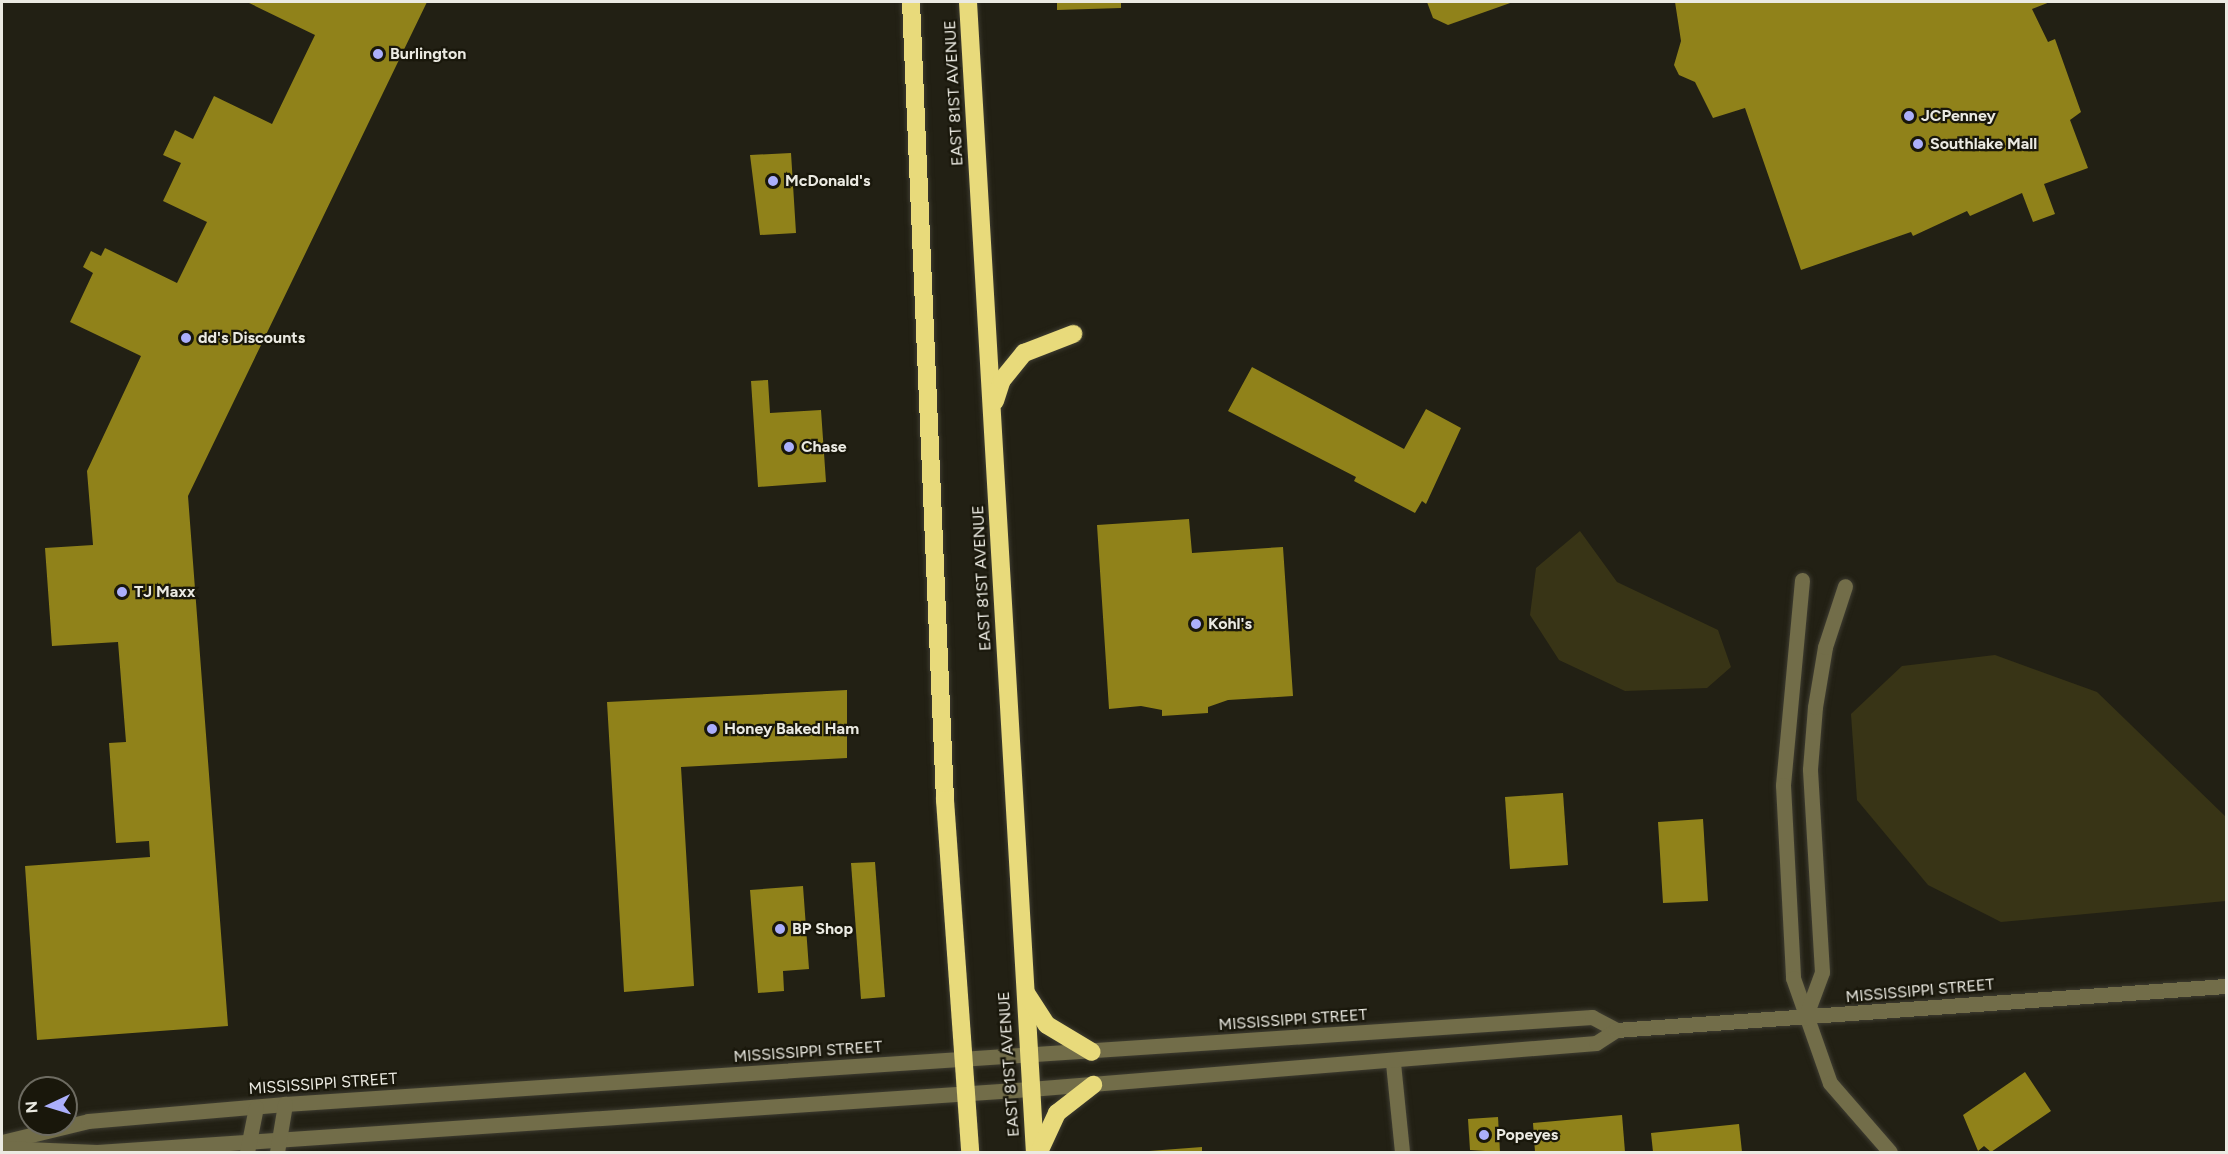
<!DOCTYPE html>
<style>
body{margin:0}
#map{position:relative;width:2228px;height:1154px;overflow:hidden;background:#222014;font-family:Figtree,sans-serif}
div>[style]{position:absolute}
.water>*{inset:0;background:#383416}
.building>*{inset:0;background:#90821a}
.roads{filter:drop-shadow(0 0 2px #3e3c31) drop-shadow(0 0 2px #3e3c31)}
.minor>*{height:15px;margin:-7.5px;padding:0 7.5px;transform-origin:7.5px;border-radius:7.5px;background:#726d49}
.highway>*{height:18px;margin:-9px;padding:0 9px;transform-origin:9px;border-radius:9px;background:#e8da7b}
.dots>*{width:16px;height:16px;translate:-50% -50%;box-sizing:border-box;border:3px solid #19170b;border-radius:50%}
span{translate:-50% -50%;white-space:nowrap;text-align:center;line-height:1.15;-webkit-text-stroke:4.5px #19170b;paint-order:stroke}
.poi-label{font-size:16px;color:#ebeae2;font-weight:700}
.left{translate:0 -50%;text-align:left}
.street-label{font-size:16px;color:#ebeae2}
.frame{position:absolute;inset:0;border:3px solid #ebeae2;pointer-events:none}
.north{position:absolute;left:18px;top:1076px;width:60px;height:60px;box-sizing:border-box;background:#19170b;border:2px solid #6d6b61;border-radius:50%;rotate:266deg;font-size:16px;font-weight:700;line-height:24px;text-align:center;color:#ebeae2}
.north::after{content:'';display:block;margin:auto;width:21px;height:27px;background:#abaffb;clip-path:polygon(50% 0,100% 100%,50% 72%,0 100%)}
</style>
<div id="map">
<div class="water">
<i style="clip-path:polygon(1580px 531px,1617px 582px,1718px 630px,1731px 667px,1707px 688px,1625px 691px,1559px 660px,1530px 615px,1536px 568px)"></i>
<i style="clip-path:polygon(1995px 655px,2097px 692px,2226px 817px,2226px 901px,2001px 922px,1928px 885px,1857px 800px,1851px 714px,1902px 666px)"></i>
</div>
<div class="building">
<i style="clip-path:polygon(247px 2px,427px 2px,188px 496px,228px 1026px,37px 1040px,25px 866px,150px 857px,149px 841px,116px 843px,109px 743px,126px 742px,118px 642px,52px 646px,45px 548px,93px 545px,87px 471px,141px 356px,70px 322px,93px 273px,83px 267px,91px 251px,101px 256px,105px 248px,177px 283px,207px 222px,163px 201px,181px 163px,163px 155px,175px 130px,193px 139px,214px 96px,272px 124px,315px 35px)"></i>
<i style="clip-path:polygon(1057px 2px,1121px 2px,1121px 8px,1057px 10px)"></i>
<i style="clip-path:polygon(1427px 2px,1513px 2px,1448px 25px,1433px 18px)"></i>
<i style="clip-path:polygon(1675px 2px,2050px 2px,2032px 9px,2048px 42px,2055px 39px,2081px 112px,2070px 120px,2088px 168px,2044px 184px,2055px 214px,2033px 222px,2022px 193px,1970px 216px,1967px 211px,1913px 236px,1911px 232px,1801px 270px,1745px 108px,1713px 118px,1695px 82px,1679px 75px,1674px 65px,1681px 41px)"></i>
<i style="clip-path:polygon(791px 153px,796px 233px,760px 235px,750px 155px)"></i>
<i style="clip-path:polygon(1252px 367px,1404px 449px,1426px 409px,1461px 428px,1426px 504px,1422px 501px,1415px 513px,1354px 481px,1356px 477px,1228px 411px)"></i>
<i style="clip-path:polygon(768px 380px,770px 413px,821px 410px,826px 482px,758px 487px,751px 381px)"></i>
<i style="clip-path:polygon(1189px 519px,1192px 553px,1283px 547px,1293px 696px,1228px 700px,1208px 707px,1208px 713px,1162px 716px,1162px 710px,1141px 706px,1109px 709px,1097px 525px)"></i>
<i style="clip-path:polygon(847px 690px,847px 758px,681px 767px,694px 986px,624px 992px,607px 702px)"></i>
<i style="clip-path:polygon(1563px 793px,1568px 865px,1510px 869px,1505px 797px)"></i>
<i style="clip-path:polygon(1703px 819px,1708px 901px,1663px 903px,1658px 822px)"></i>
<i style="clip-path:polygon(875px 862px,885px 997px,861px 999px,851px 863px)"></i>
<i style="clip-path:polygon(803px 886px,809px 969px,783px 971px,784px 991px,758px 993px,750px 890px)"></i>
<i style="clip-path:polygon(2025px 1072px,2051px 1111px,1991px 1152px,1984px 1146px,1978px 1151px,1963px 1115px)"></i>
<i style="clip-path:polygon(1622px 1115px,1625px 1152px,1535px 1152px,1533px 1123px)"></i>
<i style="clip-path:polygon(1498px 1117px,1500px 1152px,1470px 1150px,1468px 1119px)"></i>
<i style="clip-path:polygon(1739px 1124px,1742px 1152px,1653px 1152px,1651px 1133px)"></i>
<i style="clip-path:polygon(1202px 1147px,1202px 1152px,1149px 1152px,1149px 1151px)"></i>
</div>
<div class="roads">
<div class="minor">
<i style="left:1802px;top:580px;width:206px;rotate:95.3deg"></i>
<i style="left:1783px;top:785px;width:193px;rotate:87deg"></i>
<i style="left:1793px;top:978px;width:111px;rotate:70.6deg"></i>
<i style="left:1830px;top:1083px;width:91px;rotate:49deg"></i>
<i style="left:1805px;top:1018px;width:49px;rotate:-69.7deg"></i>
<i style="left:1822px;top:972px;width:203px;rotate:-93.4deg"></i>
<i style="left:1810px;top:769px;width:62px;rotate:-85.4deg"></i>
<i style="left:1815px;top:707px;width:61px;rotate:-80.5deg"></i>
<i style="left:1825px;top:647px;width:64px;rotate:-71.8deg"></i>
<i style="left:1393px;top:1063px;width:89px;rotate:84.2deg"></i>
<i style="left:2px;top:1142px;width:89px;rotate:-13.7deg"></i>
<i style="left:88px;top:1121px;width:198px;rotate:-4.9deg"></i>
<i style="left:285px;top:1104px;width:1310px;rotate:-3.81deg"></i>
<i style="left:1592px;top:1017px;width:27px;rotate:28deg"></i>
<i style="left:2px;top:1148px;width:95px;rotate:2.4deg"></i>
<i style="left:97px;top:1152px;width:935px;rotate:-3.86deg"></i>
<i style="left:1030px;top:1089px;width:568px;rotate:-4.65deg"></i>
<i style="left:1596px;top:1043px;width:24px;rotate:-33deg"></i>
<i style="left:1616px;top:1030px;width:612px;rotate:-4.13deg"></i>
<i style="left:247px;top:1152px;width:46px;rotate:-78.7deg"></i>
<i style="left:277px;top:1152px;width:49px;rotate:-80.5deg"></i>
</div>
<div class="highway">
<i style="left:911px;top:2px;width:799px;rotate:87.56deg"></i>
<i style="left:945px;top:800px;width:353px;rotate:85.9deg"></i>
<i style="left:968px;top:2px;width:1152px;rotate:86.67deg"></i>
<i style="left:995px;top:401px;width:22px;rotate:-72deg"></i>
<i style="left:1002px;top:380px;width:35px;rotate:-51deg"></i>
<i style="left:1024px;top:353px;width:53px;rotate:-21.2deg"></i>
<i style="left:1026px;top:993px;width:38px;rotate:57deg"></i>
<i style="left:1047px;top:1025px;width:52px;rotate:31deg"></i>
<i style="left:1039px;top:1152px;width:43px;rotate:-65.2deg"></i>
<i style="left:1057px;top:1113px;width:46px;rotate:-37.9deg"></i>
</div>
</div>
<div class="dots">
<i style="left:378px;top:54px;background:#abaffb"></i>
<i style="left:1909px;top:116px;background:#abaffb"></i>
<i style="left:1918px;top:144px;background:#abaffb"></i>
<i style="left:773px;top:181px;background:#abaffb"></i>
<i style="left:186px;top:338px;background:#abaffb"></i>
<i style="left:789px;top:447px;background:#abaffb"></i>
<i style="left:122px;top:592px;background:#abaffb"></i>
<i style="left:1196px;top:624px;background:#abaffb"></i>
<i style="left:712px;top:729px;background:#abaffb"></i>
<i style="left:780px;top:929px;background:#abaffb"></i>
<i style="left:1484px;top:1135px;background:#abaffb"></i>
</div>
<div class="poi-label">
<span class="left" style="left:390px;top:54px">Burlington</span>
<span class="left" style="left:1921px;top:116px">JCPenney</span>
<span class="left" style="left:1930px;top:144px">Southlake Mall</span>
<span class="left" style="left:785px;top:181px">McDonald's</span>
<span class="left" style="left:198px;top:338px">dd's Discounts</span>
<span class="left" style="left:801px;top:447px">Chase</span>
<span class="left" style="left:134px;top:592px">TJ Maxx</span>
<span class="left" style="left:1208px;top:624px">Kohl's</span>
<span class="left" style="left:724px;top:729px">Honey Baked Ham</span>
<span class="left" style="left:792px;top:929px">BP Shop</span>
<span class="left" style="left:1496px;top:1135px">Popeyes</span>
</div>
<div class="street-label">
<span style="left:954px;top:93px;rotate:-93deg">EAST 81ST AVENUE</span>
<span style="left:982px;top:578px;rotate:-93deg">EAST 81ST AVENUE</span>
<span style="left:1920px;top:991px;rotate:-5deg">MISSISSIPPI STREET</span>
<span style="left:1293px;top:1020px;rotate:-4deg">MISSISSIPPI STREET</span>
<span style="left:808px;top:1052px;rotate:-4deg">MISSISSIPPI STREET</span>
<span style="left:1009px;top:1064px;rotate:-94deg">EAST 81ST AVENUE</span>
<span style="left:323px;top:1084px;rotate:-4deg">MISSISSIPPI STREET</span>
</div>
<div class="frame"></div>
<div class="north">N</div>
</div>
